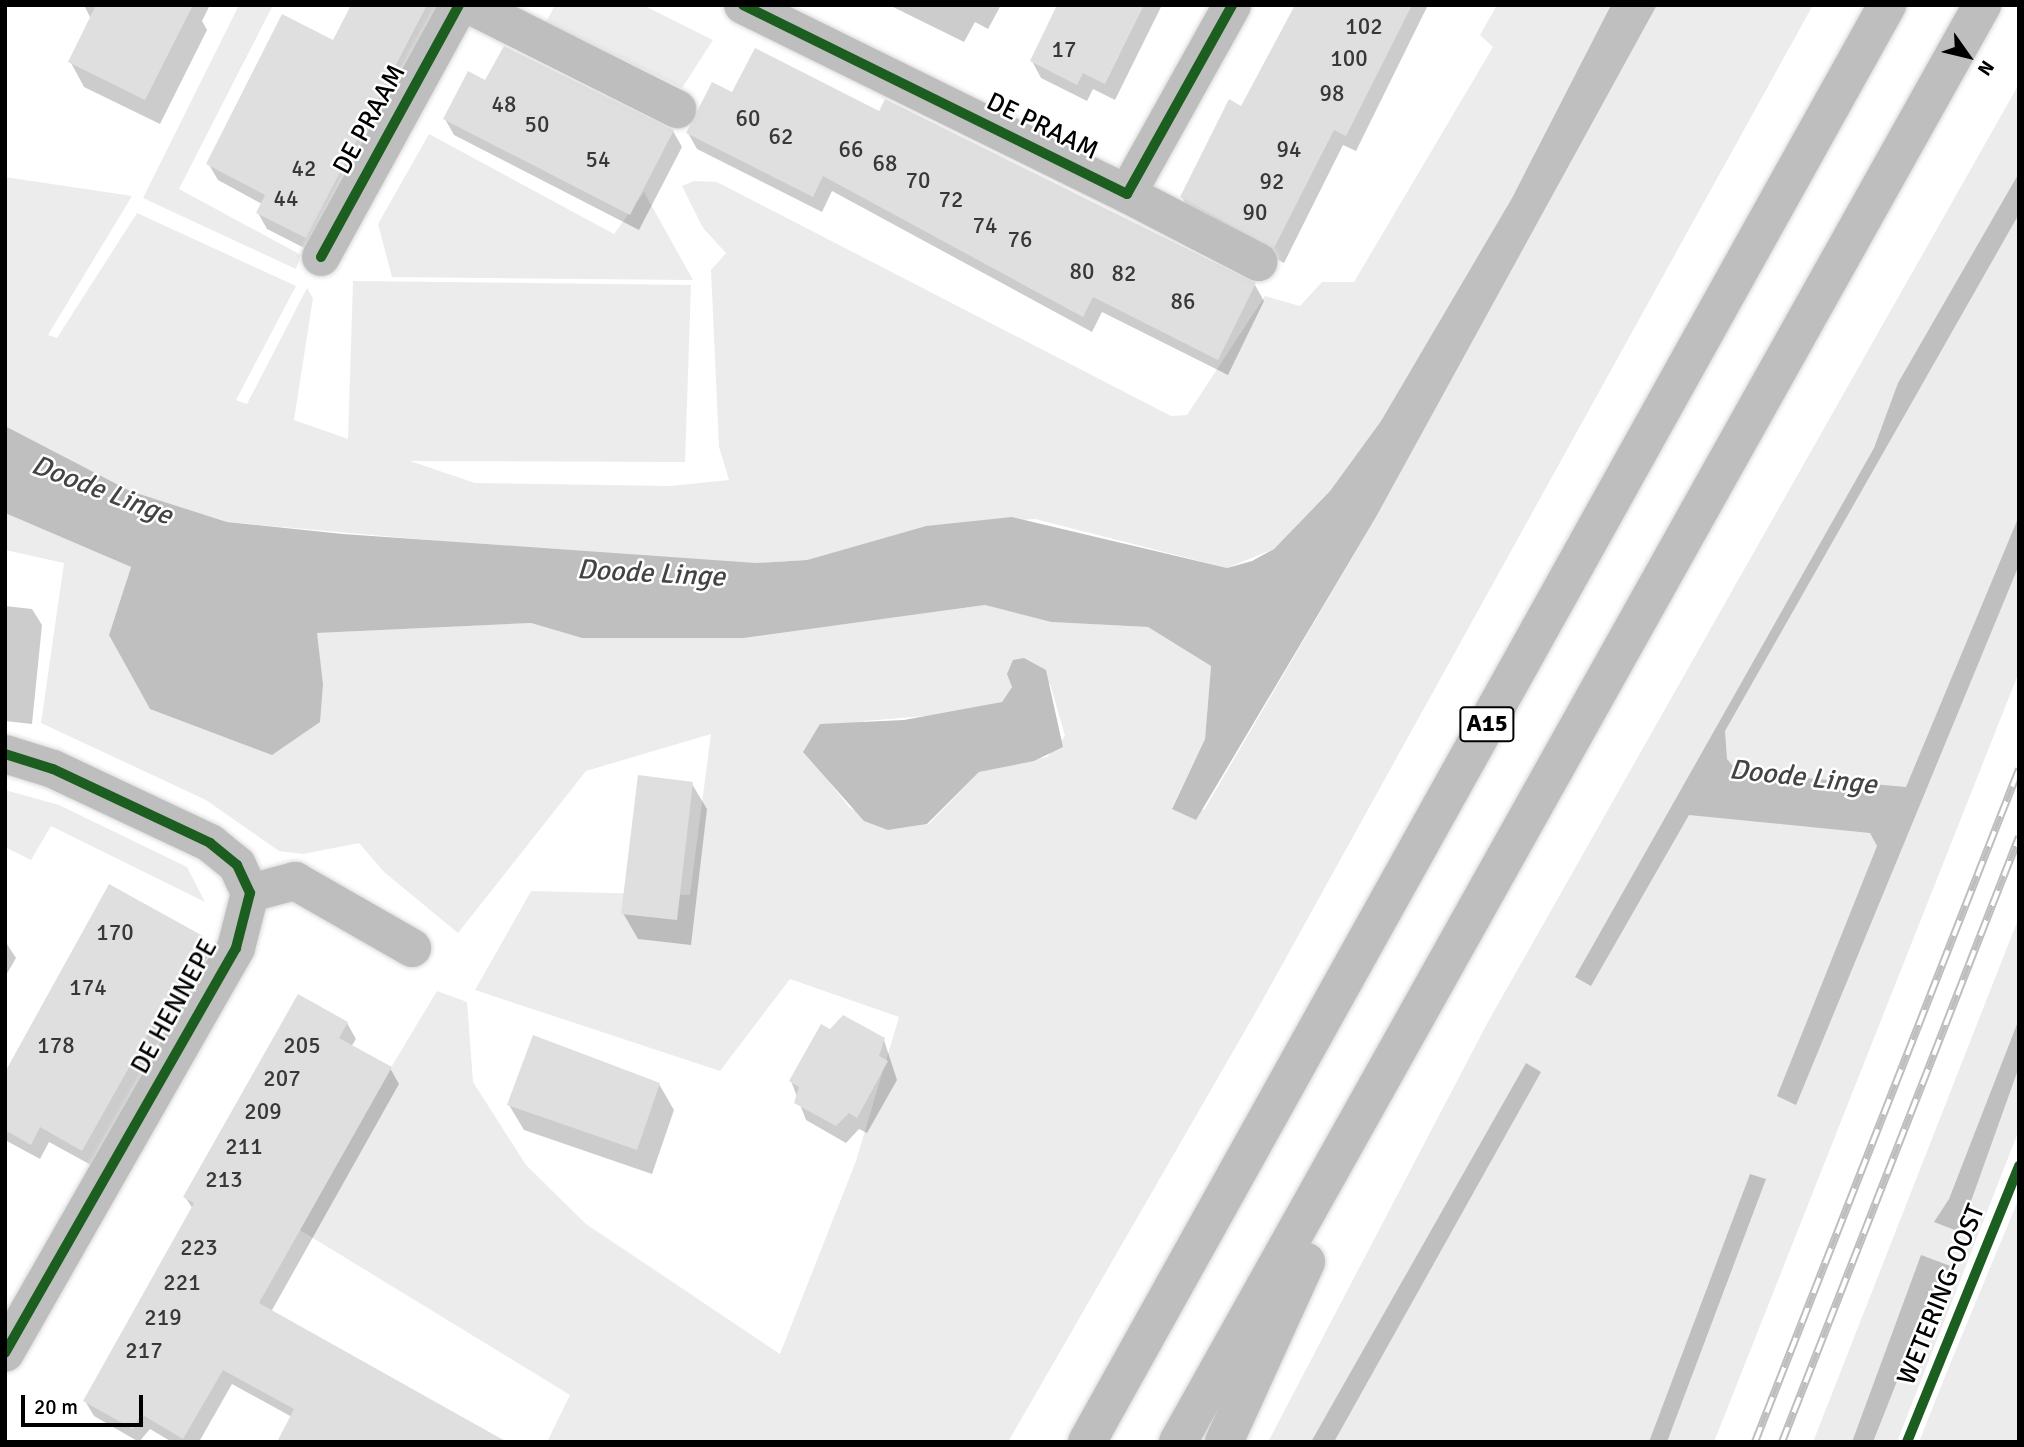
<!DOCTYPE html>
<style>
body{margin:0}
#map{position:relative;width:2024px;height:1447px;overflow:hidden;background:#fff;font-family:Signika,sans-serif}
div>[style]{position:absolute}
.green>*{inset:0;background:#ececec}
.water>*{inset:0;background:#bfbfbf}
.shadow>*{inset:0;background:#0003}
.building>*{inset:0;background:#dfdfdf}
.roads{filter:drop-shadow(0 0 2px #dbdbdb) drop-shadow(0 0 2px #dbdbdb)}
.street>*{height:38px;margin:-19px;padding:0 19px;transform-origin:19px;border-radius:19px;background:#bebebe}
.highway>*{height:38px;margin:-19px;padding:0 19px;transform-origin:19px;border-radius:19px;background:#bebebe}
.rail>*{height:8px;margin-top:-4px;transform-origin:0;background:repeating-linear-gradient(90deg,#fff 0 16px,#bebebe 0 32px);box-sizing:border-box;border-block:2px solid #bebebe}
.cycleway>*{height:10px;margin:-5px;padding:0 5px;transform-origin:5px;border-radius:5px;background:#1b5e20}
span{translate:-50% -50%;white-space:nowrap;text-align:center;line-height:1.15;-webkit-text-stroke:5px #fff;paint-order:stroke}
.number-label{font-size:23px;color:#383838}
.number-label span{-webkit-text-stroke-width:0}
.shield-label span{padding:2px 5px;background:#fff;border:2px solid;border-radius:5px;-webkit-text-stroke-width:0}
.shield-label{font-size:24px;color:#000;font-weight:700}
.street-label{font-size:26px;color:#000}
.water-label{font-size:28px;color:#444;font-style:italic}
.frame{position:absolute;inset:0;border:7px solid #000;pointer-events:none}
.north{position:absolute;left:1933px;top:21px;width:70px;height:70px;-webkit-text-stroke:5px #fff;paint-order:stroke;rotate:124deg;font-size:19px;font-weight:700;line-height:28px;text-align:center;color:#000}
.north::after{content:'';display:block;margin:auto;width:24px;height:32px;background:#000;clip-path:polygon(50% 0,100% 100%,50% 72%,0 100%)}
.scale{position:absolute;left:21px;top:1395px;width:122px;height:32px;box-sizing:border-box;border:4px solid #000;border-top:0;padding-left:9px;font-size:21px;line-height:24px;white-space:nowrap;color:#000;-webkit-text-stroke:5px #fff;paint-order:stroke}
</style>
<div id="map">
<div class="green">
<i style="clip-path:polygon(239px 5px,273px 5px,179px 189px,301px 255px,296px 269px,143px 198px)"></i>
<i style="clip-path:polygon(555px 5px,643px 5px,713px 40px,682px 88px,546px 22px)"></i>
<i style="clip-path:polygon(1497px 5px,1611px 5px,1512px 198px,1381px 421px,1330px 491px,1274px 549px,1227px 568px,1035px 519px,926px 526px,807px 560px,756px 563px,688px 563px,227px 522px,129px 491px,5px 426px,5px 177px,132px 196px,48px 335px,57px 338px,137px 213px,296px 286px,236px 400px,247px 404px,307px 288px,313px 298px,294px 420px,348px 439px,353px 281px,691px 285px,685px 462px,410px 461px,475px 483px,670px 486px,729px 480px,719px 447px,711px 270px,726px 253px,703px 228px,682px 186px,694px 181px,717px 182px,1171px 416px,1187px 415px,1265px 296px,1300px 306px,1322px 282px,1354px 282px,1493px 47px,1480px 35px)"></i>
<i style="clip-path:polygon(evenodd,1657px 5px,1813px 5px,1261px 1003px,1008px 1442px,547px 1442px,570px 1395px,295px 1227px,437px 991px,467px 1002px,473px 1082px,526px 1165px,586px 1224px,780px 1354px,856px 1161px,899px 1017px,790px 979px,720px 1071px,475px 990px,531px 891px,690px 895px,711px 734px,586px 771px,458px 933px,384px 872px,359px 843px,303px 854px,279px 851px,206px 800px,41px 723px,64px 563px,5px 550px,5px 513px,131px 567px,109px 635px,323px 684px,316px 633px,531px 623px,582px 638px,744px 638px,985px 605px,1051px 622px,1148px 627px,1211px 666px,1205px 739px,1172px 808px,1204px 810px,1376px 517px,1657px 5px,1050px 684px,1065px 736px,1047px 757px,979px 772px,929px 824px,888px 830px,849px 807px,824px 775px,864px 721px,950px 714px,1002px 702px,1012px 687px,1050px 684px)"></i>
<i style="clip-path:polygon(2019px 84px,2019px 672px,1714px 1442px,1268px 1442px,1489px 1020px)"></i>
<i style="clip-path:polygon(429px 134px,614px 234px,644px 192px,693px 280px,392px 277px,378px 224px)"></i>
<i style="clip-path:polygon(5px 790px,59px 805px,187px 867px,205px 902px,51px 826px,31px 860px,5px 847px)"></i>
<i style="clip-path:polygon(2019px 917px,2019px 1130px,1897px 1442px,1813px 1442px)"></i>
<i style="clip-path:polygon(2019px 1198px,2019px 1442px,1919px 1442px,1950px 1364px)"></i>
</div>
<div class="water">
<i style="clip-path:polygon(1611px 5px,1657px 5px,1376px 517px,1196px 820px,1172px 809px,1205px 739px,1211px 666px,1148px 627px,1051px 622px,985px 605px,744px 638px,582px 638px,531px 623px,317px 633px,323px 684px,320px 722px,272px 755px,150px 709px,109px 635px,131px 567px,5px 513px,5px 426px,130px 491px,227px 522px,343px 534px,756px 563px,807px 560px,926px 526px,1012px 517px,1227px 568px,1252px 561px,1274px 549px,1330px 491px,1381px 421px,1512px 198px)"></i>
<i style="clip-path:polygon(2019px 173px,2019px 214px,1725px 731px,1727px 759px,1738px 772px,1906px 787px,2019px 516px,2019px 565px,1796px 1105px,1777px 1096px,1877px 846px,1870px 833px,1689px 815px,1591px 986px,1575px 977px,1874px 448px,1898px 383px)"></i>
<i style="clip-path:polygon(1024px 658px,1046px 670px,1063px 747px,1034px 761px,979px 772px,927px 824px,888px 830px,864px 821px,803px 752px,820px 724px,904px 720px,1002px 702px,1012px 687px,1007px 674px,1013px 660px)"></i>
<i style="clip-path:polygon(2019px 1019px,2019px 1067px,1960px 1232px,1934px 1222px,1949px 1199px)"></i>
<i style="clip-path:polygon(1526px 1063px,1541px 1072px,1334px 1442px,1311px 1442px)"></i>
<i style="clip-path:polygon(1750px 1174px,1766px 1179px,1667px 1442px,1649px 1442px)"></i>
<i style="clip-path:polygon(1921px 1255px,1953px 1267px,1945px 1285px,1933px 1290px,1873px 1442px,1852px 1442px)"></i>
</div>
<div class="shadow">
<i style="clip-path:polygon(210px 5px,202px 21px,207px 30px,160px 124px,84px 87px,70px 61px,91px 19px,84px 5px)"></i>
<i style="clip-path:polygon(352px 5px,457px 5px,316px 254px,267px 229px,258px 213px,262px 204px,218px 180px,208px 163px,333px 42px)"></i>
<i style="clip-path:polygon(889px 5px,1001px 5px,988px 29px,975px 22px,964px 42px)"></i>
<i style="clip-path:polygon(1060px 5px,1162px 5px,1115px 100px,1093px 89px,1087px 101px,1041px 78px,1032px 61px)"></i>
<i style="clip-path:polygon(1296px 5px,1428px 5px,1356px 151px,1343px 145px,1284px 263px,1191px 213px,1182px 197px,1242px 108px)"></i>
<i style="clip-path:polygon(486px 82px,673px 131px,682px 147px,639px 230px,454px 135px,445px 119px)"></i>
<i style="clip-path:polygon(732px 94px,879px 113px,1255px 285px,1264px 301px,1228px 375px,1102px 312px,1092px 332px,832px 191px,822px 212px,697px 149px,688px 133px)"></i>
<i style="clip-path:polygon(5px 606px,32px 609px,42px 625px,32px 724px,5px 721px)"></i>
<i style="clip-path:polygon(692px 784px,707px 809px,691px 945px,638px 939px,623px 913px)"></i>
<i style="clip-path:polygon(202px 937px,211px 952px,91px 1165px,49px 1142px,40px 1159px,5px 1140px,5px 1075px)"></i>
<i style="clip-path:polygon(5px 941px,16px 958px,5px 977px)"></i>
<i style="clip-path:polygon(347px 1023px,356px 1039px,351px 1047px,390px 1068px,399px 1084px,271px 1312px,504px 1442px,292px 1417px,232px 1384px,199px 1442px,172px 1442px,150px 1429px,139px 1442px,94px 1416px,85px 1401px,193px 1209px,185px 1197px)"></i>
<i style="clip-path:polygon(884px 1040px,897px 1080px,867px 1133px,859px 1129px,846px 1143px,806px 1120px,791px 1081px)"></i>
<i style="clip-path:polygon(659px 1084px,674px 1110px,652px 1174px,524px 1130px,509px 1105px)"></i>
</div>
<div class="building">
<i style="clip-path:polygon(96px 5px,193px 5px,145px 100px,68px 62px)"></i>
<i style="clip-path:polygon(351px 5px,427px 5px,306px 238px,256px 213px,265px 195px,206px 164px,282px 14px,333px 40px)"></i>
<i style="clip-path:polygon(1057px 5px,1144px 5px,1105px 84px,1083px 73px,1077px 85px,1030px 61px)"></i>
<i style="clip-path:polygon(1295px 5px,1412px 5px,1346px 136px,1334px 130px,1274px 248px,1180px 197px,1229px 99px,1241px 106px)"></i>
<i style="clip-path:polygon(504px 46px,674px 130px,630px 215px,443px 119px,468px 71px,485px 80px)"></i>
<i style="clip-path:polygon(755px 48px,879px 111px,885px 99px,1256px 283px,1218px 360px,1093px 297px,1083px 317px,823px 176px,813px 197px,686px 133px,712px 82px,732px 92px)"></i>
<i style="clip-path:polygon(638px 775px,693px 782px,677px 920px,621px 914px)"></i>
<i style="clip-path:polygon(109px 884px,203px 936px,82px 1151px,40px 1127px,31px 1145px,5px 1130px,5px 1072px)"></i>
<i style="clip-path:polygon(298px 994px,348px 1022px,339px 1038px,392px 1067px,259px 1303px,507px 1442px,277px 1442px,294px 1409px,223px 1370px,183px 1439px,141px 1414px,133px 1429px,83px 1401px,194px 1203px,183px 1197px)"></i>
<i style="clip-path:polygon(843px 1015px,885px 1038px,879px 1056px,888px 1061px,857px 1118px,849px 1113px,836px 1126px,794px 1103px,799px 1087px,789px 1081px,821px 1024px,830px 1029px)"></i>
<i style="clip-path:polygon(533px 1035px,660px 1083px,637px 1150px,507px 1105px)"></i>
</div>
<div class="roads">
<div class="street">
<i style="left:470px;top:5px;width:232px;rotate:26.7deg"></i>
<i style="left:743px;top:5px;width:428px;rotate:26.2deg"></i>
<i style="left:1127px;top:194px;width:216px;rotate:-60.9deg"></i>
<i style="left:1127px;top:194px;width:148px;rotate:27.4deg"></i>
<i style="left:321px;top:257px;width:287px;rotate:-61.3deg"></i>
<i style="left:5px;top:754px;width:50px;rotate:17.4deg"></i>
<i style="left:53px;top:769px;width:174px;rotate:25.2deg"></i>
<i style="left:210px;top:843px;width:35px;rotate:39deg"></i>
<i style="left:237px;top:865px;width:31px;rotate:65deg"></i>
<i style="left:250px;top:893px;width:57px;rotate:104.3deg"></i>
<i style="left:236px;top:948px;width:466px;rotate:119.7deg"></i>
<i style="left:250px;top:893px;width:47px;rotate:-14.9deg"></i>
<i style="left:295px;top:881px;width:135px;rotate:29.8deg"></i>
</div>
<div class="highway">
<i style="left:1087px;top:1442px;width:1645px;rotate:-60.89deg"></i>
<i style="left:1178px;top:1442px;width:1647px;rotate:-60.77deg"></i>
<i style="left:1224px;top:1442px;width:198px;rotate:-65.5deg"></i>
</div>
</div>
<div class="rail">
<i style="left:1755px;top:1442px;width:723px;rotate:-68.58deg"></i>
<i style="left:1782px;top:1442px;width:650px;rotate:-68.61deg"></i>
</div>
<div class="cycleway">
<i style="left:743px;top:5px;width:428px;rotate:26.2deg"></i>
<i style="left:1127px;top:194px;width:216px;rotate:-60.9deg"></i>
<i style="left:321px;top:257px;width:287px;rotate:-61.3deg"></i>
<i style="left:5px;top:754px;width:50px;rotate:17.4deg"></i>
<i style="left:53px;top:769px;width:174px;rotate:25.2deg"></i>
<i style="left:210px;top:843px;width:35px;rotate:39deg"></i>
<i style="left:237px;top:865px;width:31px;rotate:65deg"></i>
<i style="left:250px;top:893px;width:57px;rotate:104.3deg"></i>
<i style="left:236px;top:948px;width:466px;rotate:119.7deg"></i>
<i style="left:1907px;top:1442px;width:298px;rotate:-67.9deg"></i>
</div>
<div class="number-label">
<span style="left:1364px;top:27px">102</span>
<span style="left:1064px;top:50px">17</span>
<span style="left:1349px;top:59px">100</span>
<span style="left:1332px;top:94px">98</span>
<span style="left:504px;top:105px">48</span>
<span style="left:748px;top:119px">60</span>
<span style="left:537px;top:125px">50</span>
<span style="left:781px;top:137px">62</span>
<span style="left:851px;top:150px">66</span>
<span style="left:1289px;top:150px">94</span>
<span style="left:598px;top:160px">54</span>
<span style="left:885px;top:164px">68</span>
<span style="left:304px;top:169px">42</span>
<span style="left:918px;top:181px">70</span>
<span style="left:1272px;top:182px">92</span>
<span style="left:286px;top:199px">44</span>
<span style="left:951px;top:200px">72</span>
<span style="left:1255px;top:213px">90</span>
<span style="left:985px;top:226px">74</span>
<span style="left:1020px;top:240px">76</span>
<span style="left:1082px;top:272px">80</span>
<span style="left:1124px;top:274px">82</span>
<span style="left:1183px;top:302px">86</span>
<span style="left:115px;top:933px">170</span>
<span style="left:88px;top:988px">174</span>
<span style="left:56px;top:1046px">178</span>
<span style="left:302px;top:1046px">205</span>
<span style="left:282px;top:1079px">207</span>
<span style="left:263px;top:1112px">209</span>
<span style="left:244px;top:1147px">211</span>
<span style="left:224px;top:1180px">213</span>
<span style="left:199px;top:1248px">223</span>
<span style="left:182px;top:1283px">221</span>
<span style="left:163px;top:1318px">219</span>
<span style="left:144px;top:1351px">217</span>
</div>
<div class="shield-label">
<span style="left:1487px;top:724px">A15</span>
</div>
<div class="street-label">
<span style="left:370px;top:120px;rotate:-61deg">DE PRAAM</span>
<span style="left:1042px;top:127px;rotate:26deg">DE PRAAM</span>
<span style="left:175px;top:1007px;rotate:-61deg">DE HENNEPE</span>
<span style="left:1942px;top:1295px;rotate:-68deg">WETERING-OOST</span>
</div>
<div class="water-label">
<span style="left:102px;top:490px;rotate:21deg">Doode Linge</span>
<span style="left:651px;top:573px;rotate:3deg">Doode Linge</span>
<span style="left:1803px;top:777px;rotate:6deg">Doode Linge</span>
</div>
<div class="frame"></div>
<div class="north">N</div>
<div class="scale">20 m</div>
</div>
